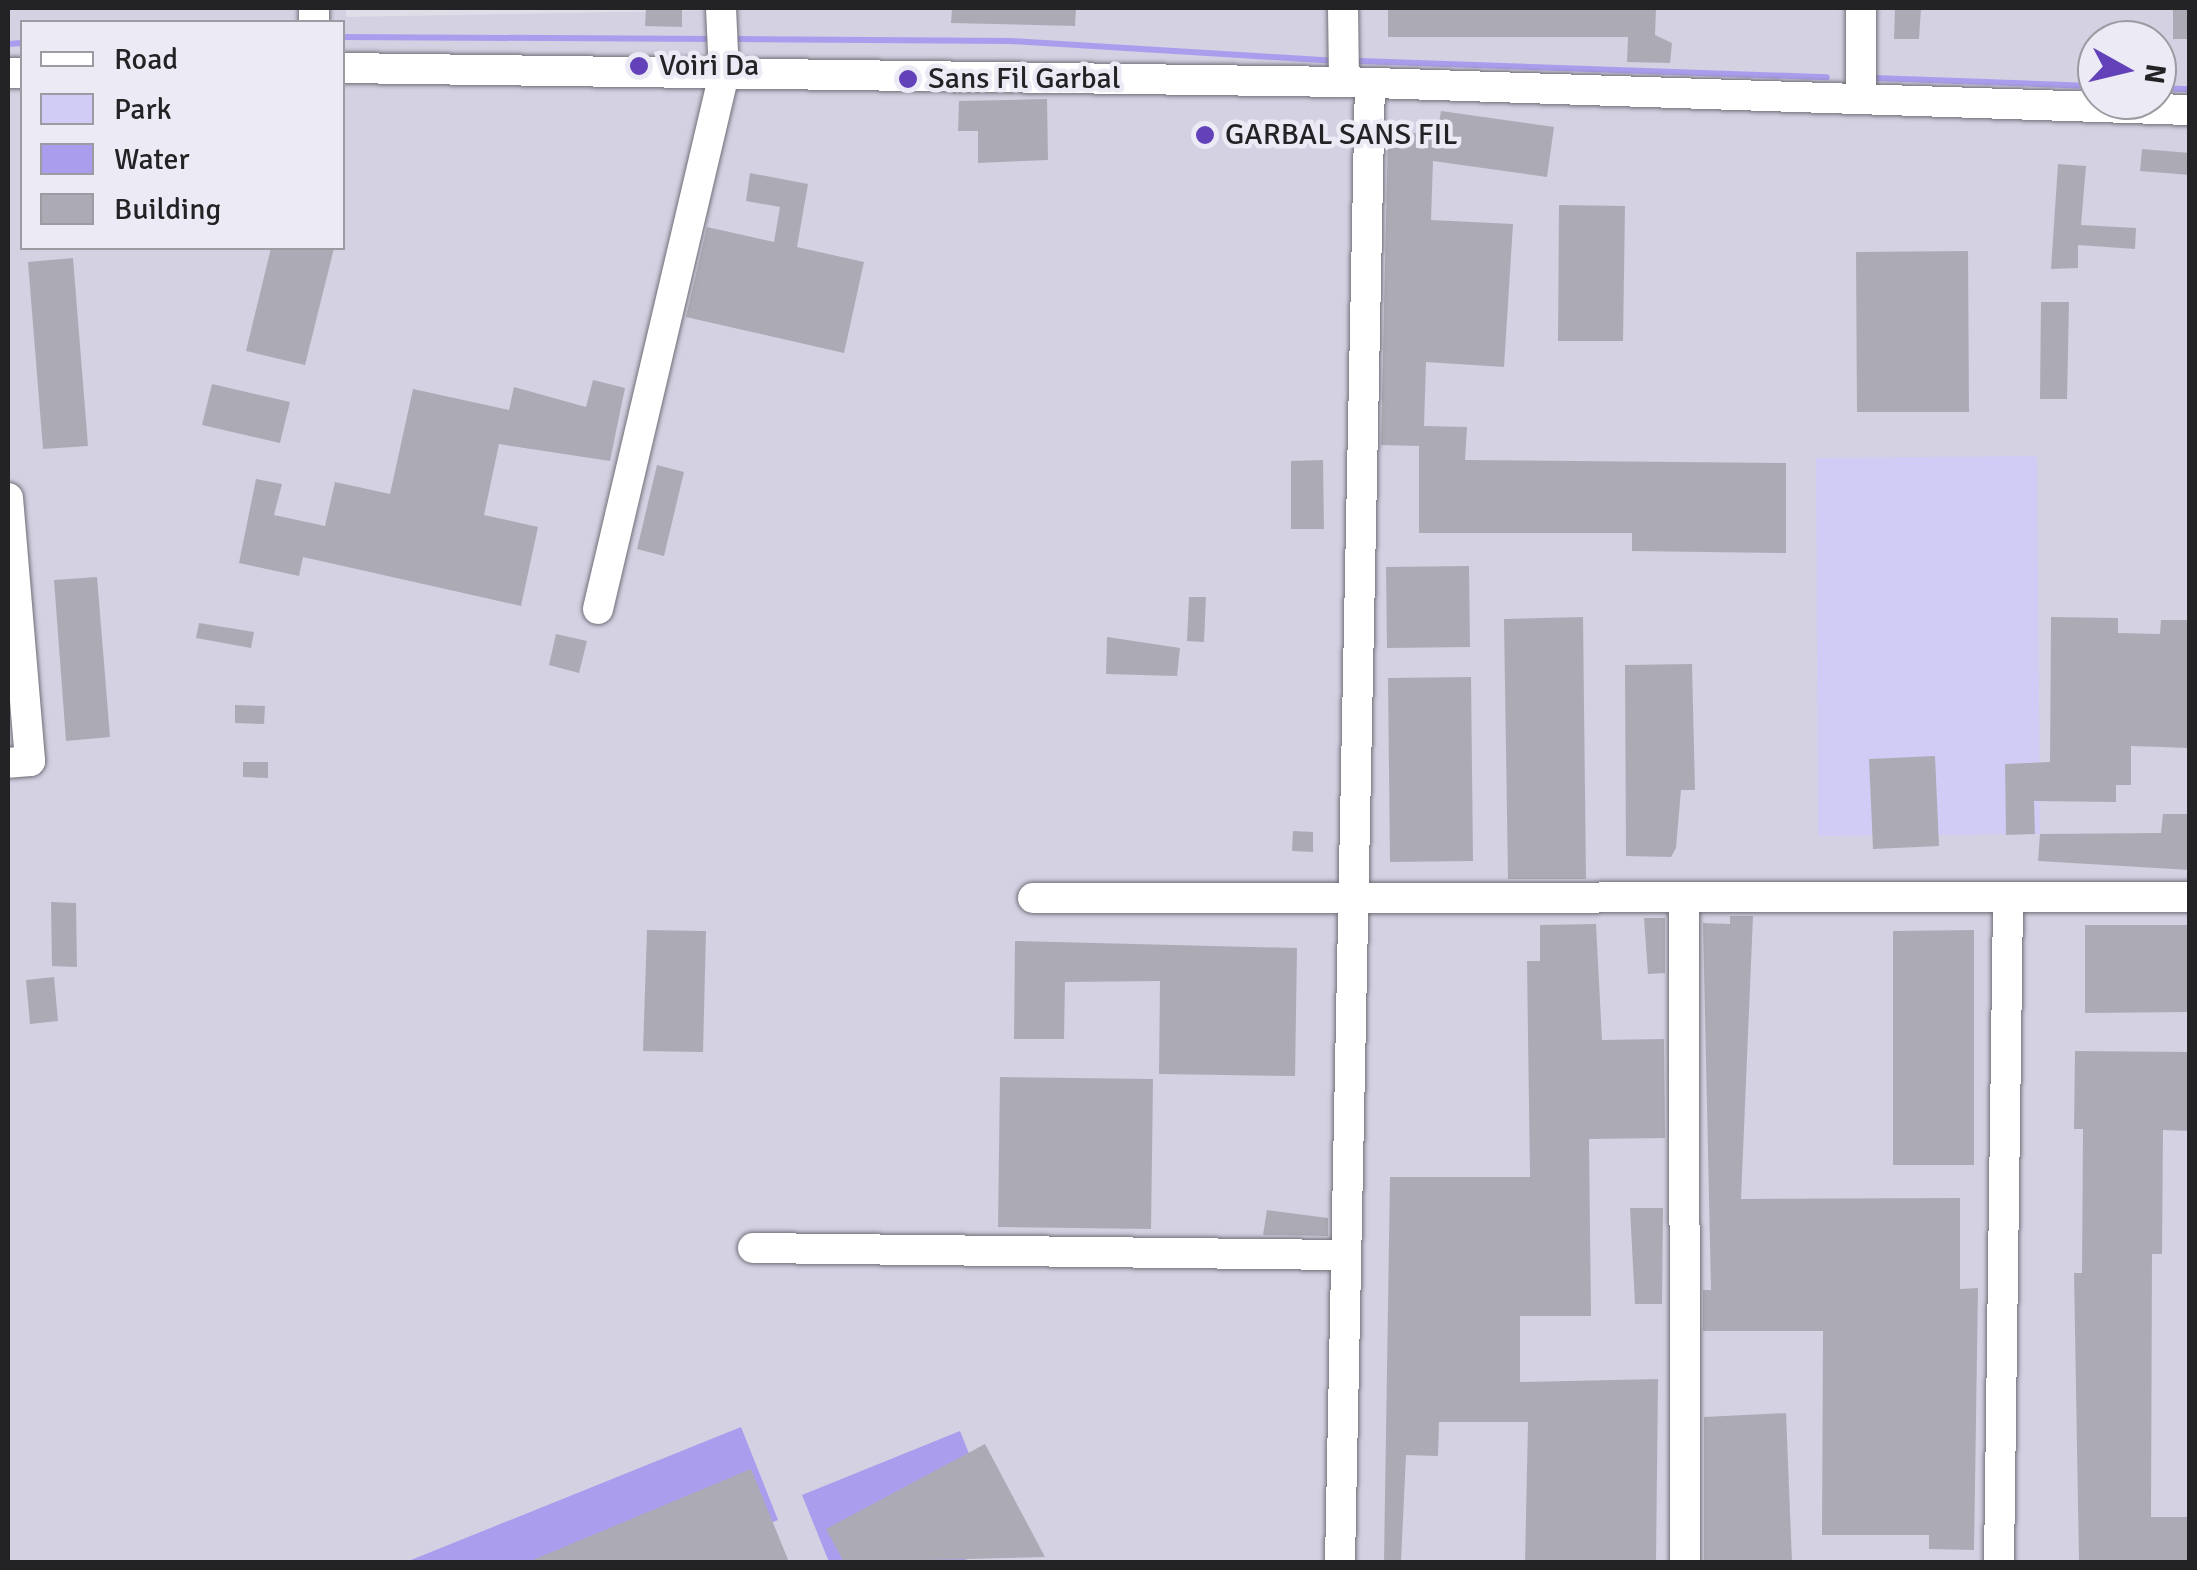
<!DOCTYPE html>
<style>
body{margin:0}
#map{position:relative;width:2197px;height:1570px;overflow:hidden;background:#dfdee8;font-family:Signika,sans-serif}
div>[style]{position:absolute}
.built>*{inset:0;background:#d3d1e2}
.green>*{inset:0;background:#d1ccf6}
.water>*{inset:0;background:#ab9ded}
.stream>*{height:6px;margin:-3px;padding:0 3px;transform-origin:3px;border-radius:3px;background:#ab9ded}
.building>*{inset:0;background:#acabb5}
.roads{filter:drop-shadow(0 0 2px #706f77) drop-shadow(0 0 2px #706f77)}
.minor>*{height:30px;margin:-15px;padding:0 15px;transform-origin:15px;border-radius:15px;background:#fff}
.dots>*{width:28px;height:28px;translate:-50% -50%;box-sizing:border-box;border:5px solid #ecebf5;border-radius:50%}
span{translate:-50% -50%;white-space:nowrap;text-align:center;line-height:1.15;-webkit-text-stroke:9px #ecebf5;paint-order:stroke}
.poi-label{font-size:30px;color:#232326}
.left{translate:0 -50%;text-align:left}
.frame{position:absolute;inset:0;border:10px solid #232326;pointer-events:none}
.legend{position:absolute;left:20px;top:20px;width:325px;height:230px;box-sizing:border-box;background:#ecebf5;border:2px solid #9c9ba2;margin:0;padding:12px 18px;list-style:none;font-size:30px;color:#232326}
.legend li{display:flex;align-items:center;gap:20px;height:50px}
.legend b{width:50px;border:2px solid #9c9ba2}
.north{position:absolute;left:2077px;top:20px;width:100px;height:100px;box-sizing:border-box;background:#ecebf5;border:2px solid #9c9ba2;border-radius:50%;rotate:98deg;font-size:28px;font-weight:700;line-height:40px;text-align:center;color:#232326}
.north::after{content:'';display:block;margin:auto;width:35px;height:45px;background:#6341b9;clip-path:polygon(50% 0,100% 100%,50% 72%,0 100%)}
</style>
<div id="map">
<div class="built">
<i style="clip-path:polygon(evenodd,8px 8px,346px 8px,346px 17px,833px 8px,2189px 8px,2189px 1562px,8px 1562px,8px 8px,22px 22px,342px 22px,342px 248px,22px 248px,22px 22px,8px 8px,2097px 40px,2157px 40px,2157px 100px,2097px 100px,2097px 40px)"></i>
</div>
<div class="green">
<i style="clip-path:polygon(2037px 456px,2040px 834px,1818px 836px,1816px 458px)"></i>
</div>
<div class="water">
<i style="clip-path:polygon(741px 1427px,778px 1520px,672px 1562px,406px 1562px)"></i>
<i style="clip-path:polygon(960px 1431px,1005px 1544px,960px 1562px,829px 1562px,802px 1495px)"></i>
</div>
<div class="stream">
<i style="left:342px;top:37px;width:370px;rotate:0.3deg"></i>
<i style="left:738px;top:39px;width:273px;rotate:0.4deg"></i>
<i style="left:1011px;top:41px;width:315px;rotate:3.5deg"></i>
<i style="left:8px;top:44px;width:14px;rotate:-4deg"></i>
<i style="left:1360px;top:61px;width:467px;rotate:2deg"></i>
<i style="left:1875px;top:78px;width:222px;rotate:2.1deg"></i>
<i style="left:2157px;top:88px;width:33px;rotate:2deg"></i>
</div>
<div class="building">
<i style="clip-path:polygon(646px 8px,682px 8px,682px 27px,645px 26px)"></i>
<i style="clip-path:polygon(952px 8px,1076px 8px,1075px 26px,951px 23px)"></i>
<i style="clip-path:polygon(1388px 8px,1656px 8px,1655px 35px,1672px 43px,1670px 63px,1627px 62px,1628px 37px,1388px 37px)"></i>
<i style="clip-path:polygon(1895px 8px,1921px 8px,1919px 39px,1894px 39px)"></i>
<i style="clip-path:polygon(2173px 8px,2190px 8px,2190px 39px,2173px 39px)"></i>
<i style="clip-path:polygon(1047px 99px,1048px 160px,978px 163px,978px 131px,958px 131px,959px 101px)"></i>
<i style="clip-path:polygon(1441px 111px,1554px 127px,1547px 177px,1433px 161px,1431px 220px,1513px 224px,1504px 367px,1426px 362px,1424px 426px,1467px 427px,1465px 460px,1786px 463px,1786px 553px,1632px 551px,1632px 533px,1419px 533px,1419px 446px,1381px 445px,1388px 132px,1437px 134px)"></i>
<i style="clip-path:polygon(2142px 149px,2190px 153px,2190px 175px,2140px 171px)"></i>
<i style="clip-path:polygon(2058px 164px,2086px 166px,2081px 225px,2136px 228px,2135px 249px,2078px 245px,2078px 268px,2051px 269px)"></i>
<i style="clip-path:polygon(750px 173px,808px 184px,797px 247px,864px 262px,844px 353px,686px 317px,707px 227px,774px 242px,780px 207px,746px 201px)"></i>
<i style="clip-path:polygon(1559px 205px,1625px 206px,1623px 341px,1558px 341px)"></i>
<i style="clip-path:polygon(271px 248px,334px 248px,305px 365px,246px 351px)"></i>
<i style="clip-path:polygon(1968px 251px,1969px 412px,1857px 412px,1856px 252px)"></i>
<i style="clip-path:polygon(73px 258px,88px 446px,43px 449px,28px 262px)"></i>
<i style="clip-path:polygon(2041px 302px,2069px 302px,2067px 399px,2040px 399px)"></i>
<i style="clip-path:polygon(593px 380px,625px 388px,610px 461px,499px 444px,484px 515px,538px 527px,521px 606px,303px 557px,299px 576px,239px 563px,256px 479px,282px 484px,274px 515px,325px 526px,335px 482px,390px 494px,413px 389px,509px 410px,514px 387px,586px 407px)"></i>
<i style="clip-path:polygon(212px 384px,290px 402px,280px 443px,202px 425px)"></i>
<i style="clip-path:polygon(1323px 460px,1324px 529px,1291px 529px,1291px 461px)"></i>
<i style="clip-path:polygon(657px 465px,684px 472px,664px 556px,637px 549px)"></i>
<i style="clip-path:polygon(1469px 566px,1470px 647px,1387px 648px,1386px 567px)"></i>
<i style="clip-path:polygon(97px 577px,110px 737px,66px 741px,54px 580px)"></i>
<i style="clip-path:polygon(1189px 597px,1206px 597px,1204px 642px,1187px 641px)"></i>
<i style="clip-path:polygon(1583px 617px,1586px 879px,1508px 879px,1504px 619px)"></i>
<i style="clip-path:polygon(2051px 617px,2118px 618px,2118px 633px,2160px 634px,2161px 620px,2190px 620px,2190px 748px,2131px 746px,2131px 785px,2116px 785px,2116px 802px,2034px 801px,2035px 834px,2006px 835px,2005px 764px,2050px 762px)"></i>
<i style="clip-path:polygon(199px 623px,254px 632px,251px 648px,196px 638px)"></i>
<i style="clip-path:polygon(556px 634px,587px 641px,579px 673px,549px 665px)"></i>
<i style="clip-path:polygon(1107px 637px,1180px 648px,1177px 676px,1106px 674px)"></i>
<i style="clip-path:polygon(1692px 664px,1695px 790px,1681px 790px,1676px 848px,1671px 857px,1626px 856px,1625px 665px)"></i>
<i style="clip-path:polygon(1471px 677px,1473px 861px,1390px 862px,1388px 678px)"></i>
<i style="clip-path:polygon(235px 705px,265px 706px,264px 724px,235px 723px)"></i>
<i style="clip-path:polygon(1935px 756px,1939px 846px,1873px 849px,1869px 759px)"></i>
<i style="clip-path:polygon(243px 762px,268px 762px,268px 778px,243px 777px)"></i>
<i style="clip-path:polygon(2163px 814px,2190px 814px,2190px 870px,2038px 861px,2040px 834px,2161px 833px)"></i>
<i style="clip-path:polygon(1293px 831px,1313px 832px,1313px 852px,1292px 851px)"></i>
<i style="clip-path:polygon(51px 902px,76px 903px,77px 967px,52px 966px)"></i>
<i style="clip-path:polygon(1730px 916px,1753px 916px,1741px 1199px,1960px 1198px,1960px 1289px,1978px 1288px,1974px 1550px,1929px 1549px,1929px 1535px,1822px 1535px,1823px 1331px,1703px 1331px,1703px 1290px,1711px 1290px,1703px 923px,1730px 924px)"></i>
<i style="clip-path:polygon(1644px 918px,1665px 918px,1665px 973px,1648px 974px)"></i>
<i style="clip-path:polygon(1596px 924px,1602px 1040px,1664px 1039px,1665px 1138px,1589px 1139px,1591px 1316px,1520px 1316px,1520px 1382px,1658px 1379px,1656px 1562px,1525px 1562px,1528px 1422px,1439px 1422px,1438px 1456px,1406px 1455px,1401px 1562px,1384px 1562px,1390px 1177px,1530px 1177px,1527px 961px,1540px 961px,1540px 925px)"></i>
<i style="clip-path:polygon(2085px 925px,2190px 925px,2190px 1012px,2085px 1013px)"></i>
<i style="clip-path:polygon(647px 930px,706px 931px,703px 1052px,643px 1051px)"></i>
<i style="clip-path:polygon(1974px 930px,1974px 1165px,1893px 1165px,1893px 931px)"></i>
<i style="clip-path:polygon(1015px 941px,1297px 948px,1295px 1076px,1159px 1074px,1160px 981px,1065px 982px,1064px 1039px,1014px 1039px)"></i>
<i style="clip-path:polygon(54px 977px,58px 1021px,30px 1024px,26px 980px)"></i>
<i style="clip-path:polygon(2075px 1051px,2190px 1052px,2190px 1131px,2163px 1130px,2162px 1254px,2152px 1254px,2151px 1517px,2190px 1517px,2190px 1562px,2079px 1562px,2074px 1273px,2082px 1273px,2083px 1129px,2074px 1129px)"></i>
<i style="clip-path:polygon(1000px 1077px,1153px 1079px,1151px 1229px,998px 1227px)"></i>
<i style="clip-path:polygon(1630px 1208px,1663px 1208px,1662px 1304px,1635px 1304px)"></i>
<i style="clip-path:polygon(1267px 1210px,1328px 1218px,1328px 1236px,1263px 1235px)"></i>
<i style="clip-path:polygon(1786px 1413px,1792px 1562px,1704px 1562px,1704px 1417px)"></i>
<i style="clip-path:polygon(985px 1444px,1045px 1557px,844px 1562px,826px 1529px)"></i>
<i style="clip-path:polygon(751px 1469px,789px 1562px,528px 1562px)"></i>
</div>
<div class="roads">
<div class="minor">
<i style="left:1343px;top:8px;width:74px;rotate:89.2deg"></i>
<i style="left:1861px;top:8px;width:87px;rotate:90deg"></i>
<i style="left:314px;top:22px;width:14px;rotate:-90deg"></i>
<i style="left:342px;top:68px;width:1002px;rotate:0.8deg"></i>
<i style="left:1344px;top:82px;width:846px;rotate:1.9deg"></i>
<i style="left:8px;top:73px;width:14px"></i>
<i style="left:8px;top:498px;width:264px;rotate:85.2deg"></i>
<i style="left:30px;top:761px;width:22px;rotate:175deg"></i>
<i style="left:598px;top:609px;width:550px;rotate:-76.75deg"></i>
<i style="left:724px;top:74px;width:66px;rotate:-92.6deg"></i>
<i style="left:1033px;top:898px;width:1157px;rotate:-0.05deg"></i>
<i style="left:1684px;top:898px;width:664px;rotate:89.91deg"></i>
<i style="left:753px;top:1248px;width:593px;rotate:0.68deg"></i>
<i style="left:1340px;top:1562px;width:1479px;rotate:-88.84deg"></i>
<i style="left:1999px;top:1562px;width:665px;rotate:-89.22deg"></i>
</div>
</div>
<div class="dots">
<i style="left:639px;top:66px;background:#6341b9"></i>
<i style="left:908px;top:79px;background:#6341b9"></i>
<i style="left:1205px;top:135px;background:#6341b9"></i>
</div>
<div class="poi-label">
<span class="left" style="left:659px;top:66px">Voiri Da</span>
<span class="left" style="left:928px;top:79px">Sans Fil Garbal</span>
<span class="left" style="left:1225px;top:135px">GARBAL SANS FIL</span>
</div>
<div class="frame"></div>
<ul class="legend">
<li><b style="height:12px;background:#fff"></b>Road</li>
<li><b style="height:28px;background:#d1ccf6"></b>Park</li>
<li><b style="height:28px;background:#ab9ded"></b>Water</li>
<li><b style="height:28px;background:#acabb5"></b>Building</li>
</ul>
<div class="north">N</div>
</div>
